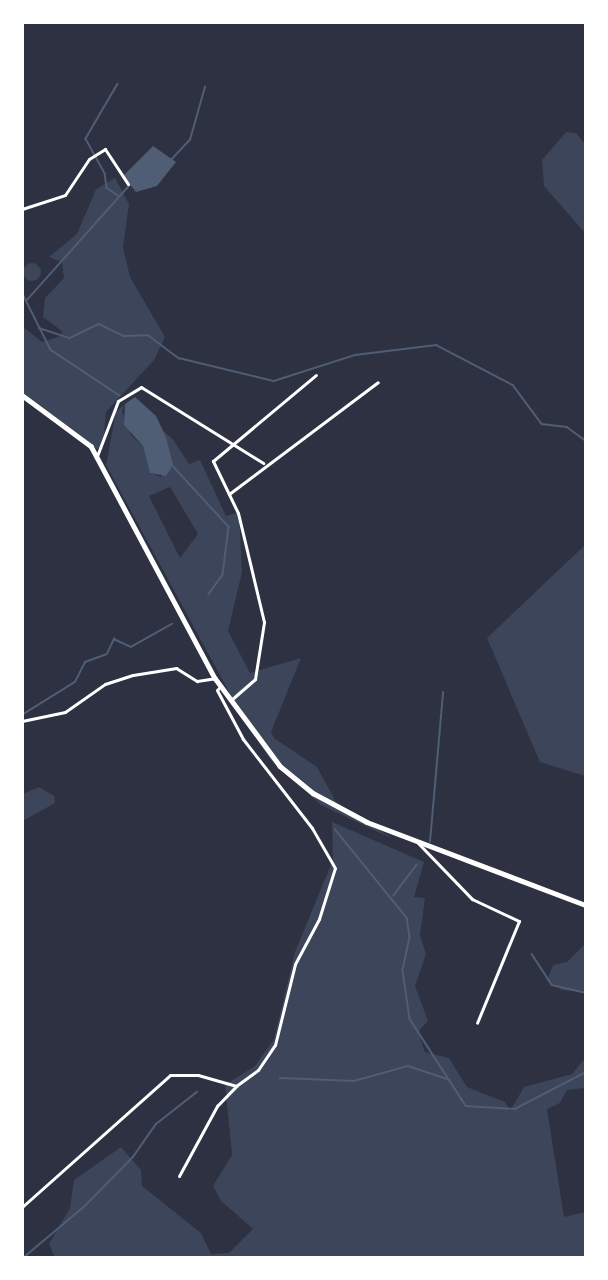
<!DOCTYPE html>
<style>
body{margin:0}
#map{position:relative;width:608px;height:1280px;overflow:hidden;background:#2d3142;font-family:Roboto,sans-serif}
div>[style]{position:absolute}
.green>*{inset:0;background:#3c4559}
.round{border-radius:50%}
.water>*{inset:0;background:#4f5d75}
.stream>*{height:1.5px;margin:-0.75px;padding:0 0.75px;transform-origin:0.75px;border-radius:0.75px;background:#4f5d75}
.minor>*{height:3px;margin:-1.5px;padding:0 1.5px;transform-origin:1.5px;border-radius:1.5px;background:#fff}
.trunk>*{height:4.5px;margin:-2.25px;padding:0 2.25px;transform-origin:2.25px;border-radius:2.25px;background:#fff}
span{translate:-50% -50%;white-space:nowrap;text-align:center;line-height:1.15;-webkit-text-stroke:5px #fff;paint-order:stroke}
.frame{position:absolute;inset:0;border:24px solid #fff;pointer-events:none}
</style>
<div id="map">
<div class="green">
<i style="clip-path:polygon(566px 132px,576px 133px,585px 144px,585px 233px,544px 186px,542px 160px)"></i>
<i style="clip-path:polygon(115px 178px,129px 204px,123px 247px,130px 277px,165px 337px,154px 360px,106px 412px,103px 449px,91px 448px,67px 426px,23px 400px,22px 326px,42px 342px,61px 336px,62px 331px,43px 317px,45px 298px,64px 278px,62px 262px,49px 257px,77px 234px,96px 189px)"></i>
<i class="round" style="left:23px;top:263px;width:18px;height:18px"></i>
<i style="clip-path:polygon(evenodd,125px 404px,122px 411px,131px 435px,143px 446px,150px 473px,161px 477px,169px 449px,160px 429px,172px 438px,189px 464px,200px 460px,226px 516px,239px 512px,242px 572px,228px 631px,250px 673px,301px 658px,271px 732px,274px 738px,317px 767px,336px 802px,393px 839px,321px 805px,270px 759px,247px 725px,106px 465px,116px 412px,125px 404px,170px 487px,198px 534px,180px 558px,149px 496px,170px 487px)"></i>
<i style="clip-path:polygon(585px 545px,585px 776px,540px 762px,487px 638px)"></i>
<i style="clip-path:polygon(39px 787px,54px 796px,55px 803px,23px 821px,23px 794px)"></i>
<i style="clip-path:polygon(332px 822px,424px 862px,414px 897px,425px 898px,420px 935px,426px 954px,415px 986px,428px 1021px,418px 1032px,425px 1052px,449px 1058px,467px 1087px,505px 1102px,510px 1111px,524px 1087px,572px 1074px,585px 1058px,585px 1088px,567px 1090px,560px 1103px,547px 1109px,564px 1217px,585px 1212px,585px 1257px,55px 1258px,49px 1244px,70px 1208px,74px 1180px,121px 1147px,141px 1170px,142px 1186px,201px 1233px,211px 1254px,229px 1253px,253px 1229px,221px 1201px,213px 1186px,232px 1155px,225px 1085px,255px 1066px,274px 1039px,295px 952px,333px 860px)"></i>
<i style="clip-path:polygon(586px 943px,585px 992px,562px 990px,547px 981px,553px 965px,567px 962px)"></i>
</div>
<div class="water">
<i style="clip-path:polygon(153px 146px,176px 162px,157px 186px,136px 192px,123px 176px)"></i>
<i style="clip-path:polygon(135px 397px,156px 416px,166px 437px,173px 465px,166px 476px,150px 473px,143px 446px,124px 425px,125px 404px)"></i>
</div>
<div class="stream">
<i style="left:118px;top:84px;width:64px;rotate:120.2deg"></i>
<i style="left:86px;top:139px;width:39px;rotate:61deg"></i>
<i style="left:105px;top:173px;width:15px;rotate:82deg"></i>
<i style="left:107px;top:188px;width:14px;rotate:34deg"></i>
<i style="left:172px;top:159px;width:26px;rotate:-47deg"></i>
<i style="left:190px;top:140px;width:55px;rotate:-74.2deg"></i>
<i style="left:22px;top:292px;width:65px;rotate:63.4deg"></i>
<i style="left:51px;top:350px;width:82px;rotate:33.5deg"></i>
<i style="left:27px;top:300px;width:154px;rotate:-48.2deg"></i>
<i style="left:39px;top:328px;width:33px;rotate:18deg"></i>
<i style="left:70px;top:338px;width:32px;rotate:-26deg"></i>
<i style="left:99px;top:324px;width:28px;rotate:26deg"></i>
<i style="left:124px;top:336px;width:24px;rotate:-2deg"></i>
<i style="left:148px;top:335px;width:39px;rotate:37deg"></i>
<i style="left:179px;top:358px;width:98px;rotate:13.6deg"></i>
<i style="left:274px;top:381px;width:85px;rotate:-17.8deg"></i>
<i style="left:355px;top:355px;width:82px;rotate:-7deg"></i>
<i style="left:436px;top:345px;width:87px;rotate:27.5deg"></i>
<i style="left:513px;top:385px;width:49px;rotate:53.4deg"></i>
<i style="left:542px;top:424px;width:25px;rotate:7deg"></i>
<i style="left:567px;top:427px;width:24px;rotate:36deg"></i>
<i style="left:173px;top:466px;width:83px;rotate:47.4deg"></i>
<i style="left:229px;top:527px;width:48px;rotate:97.1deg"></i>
<i style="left:223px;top:575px;width:24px;rotate:126deg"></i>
<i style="left:22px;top:715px;width:62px;rotate:-31.9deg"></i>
<i style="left:75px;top:682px;width:22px;rotate:-63deg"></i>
<i style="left:85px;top:662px;width:23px;rotate:-20deg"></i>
<i style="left:107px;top:654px;width:17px;rotate:-65deg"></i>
<i style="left:114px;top:639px;width:19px;rotate:25deg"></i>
<i style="left:131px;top:647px;width:47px;rotate:-29.3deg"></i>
<i style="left:335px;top:829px;width:114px;rotate:51deg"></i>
<i style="left:407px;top:918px;width:19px;rotate:81deg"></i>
<i style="left:410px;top:937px;width:35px;rotate:102deg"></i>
<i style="left:403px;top:971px;width:49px;rotate:81.7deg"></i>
<i style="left:410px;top:1019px;width:103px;rotate:57.2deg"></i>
<i style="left:466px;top:1106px;width:49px;rotate:3.5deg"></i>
<i style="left:515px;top:1109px;width:80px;rotate:-27.5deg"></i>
<i style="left:430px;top:842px;width:150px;rotate:-85deg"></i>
<i style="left:393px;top:896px;width:39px;rotate:-53deg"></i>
<i style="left:532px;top:954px;width:37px;rotate:57deg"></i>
<i style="left:552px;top:985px;width:35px;rotate:13deg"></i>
<i style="left:280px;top:1078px;width:74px;rotate:2.3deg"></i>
<i style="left:354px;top:1081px;width:56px;rotate:-15.5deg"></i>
<i style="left:408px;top:1066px;width:44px;rotate:18.4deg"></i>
<i style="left:23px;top:1258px;width:81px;rotate:-40deg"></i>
<i style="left:85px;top:1206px;width:69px;rotate:-45.6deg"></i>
<i style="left:133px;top:1157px;width:40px;rotate:-55.1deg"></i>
<i style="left:156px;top:1124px;width:52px;rotate:-38deg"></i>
</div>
<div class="minor">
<i style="left:22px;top:209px;width:45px;rotate:-18deg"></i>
<i style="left:65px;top:195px;width:43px;rotate:-56.3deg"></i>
<i style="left:89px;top:159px;width:19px;rotate:-32deg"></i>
<i style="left:105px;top:149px;width:42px;rotate:56.7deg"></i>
<i style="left:97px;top:456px;width:59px;rotate:-69.1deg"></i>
<i style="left:118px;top:401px;width:27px;rotate:-31deg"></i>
<i style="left:141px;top:387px;width:144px;rotate:31.9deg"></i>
<i style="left:229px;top:494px;width:186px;rotate:-36.9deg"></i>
<i style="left:231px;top:700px;width:32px;rotate:-41deg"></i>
<i style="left:255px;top:679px;width:58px;rotate:-81deg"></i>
<i style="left:264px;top:622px;width:112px;rotate:-103.4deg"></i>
<i style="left:238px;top:513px;width:58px;rotate:-115.7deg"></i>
<i style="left:213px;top:461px;width:134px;rotate:-39.9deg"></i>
<i style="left:22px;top:721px;width:44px;rotate:-11.8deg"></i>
<i style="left:65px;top:712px;width:49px;rotate:-35deg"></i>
<i style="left:105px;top:684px;width:29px;rotate:-18deg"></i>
<i style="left:133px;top:675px;width:44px;rotate:-9.2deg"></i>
<i style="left:176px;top:668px;width:25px;rotate:32deg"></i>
<i style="left:197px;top:681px;width:18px;rotate:-9deg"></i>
<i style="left:418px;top:843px;width:78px;rotate:46deg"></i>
<i style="left:472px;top:899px;width:52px;rotate:25.1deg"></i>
<i style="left:519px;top:921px;width:110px;rotate:112.4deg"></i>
<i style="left:179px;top:1176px;width:80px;rotate:-61.5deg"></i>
<i style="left:217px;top:1106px;width:28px;rotate:-46deg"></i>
<i style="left:22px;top:1207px;width:198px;rotate:-41.7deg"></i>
<i style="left:170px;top:1075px;width:28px"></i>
<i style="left:198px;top:1075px;width:40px;rotate:16deg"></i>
<i style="left:236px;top:1086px;width:27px;rotate:-36deg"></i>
<i style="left:258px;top:1070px;width:30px;rotate:-56deg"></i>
<i style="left:275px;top:1045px;width:83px;rotate:-76.1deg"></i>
<i style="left:295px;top:964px;width:51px;rotate:-61.9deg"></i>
<i style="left:319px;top:919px;width:53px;rotate:-72.6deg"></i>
<i style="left:335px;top:868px;width:46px;rotate:-119.9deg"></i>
<i style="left:312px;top:828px;width:113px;rotate:-127.8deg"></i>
<i style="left:243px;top:739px;width:55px;rotate:-118deg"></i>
<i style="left:217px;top:690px;width:6px;rotate:-45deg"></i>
</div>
<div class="trunk">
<i style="left:22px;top:395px;width:86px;rotate:36.5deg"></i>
<i style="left:91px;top:446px;width:263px;rotate:61.9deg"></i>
<i style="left:215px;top:678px;width:109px;rotate:53.5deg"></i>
<i style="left:280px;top:766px;width:43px;rotate:39.3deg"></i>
<i style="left:313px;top:793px;width:61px;rotate:28.2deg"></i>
<i style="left:367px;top:822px;width:234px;rotate:20.8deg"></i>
</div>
<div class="frame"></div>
</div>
